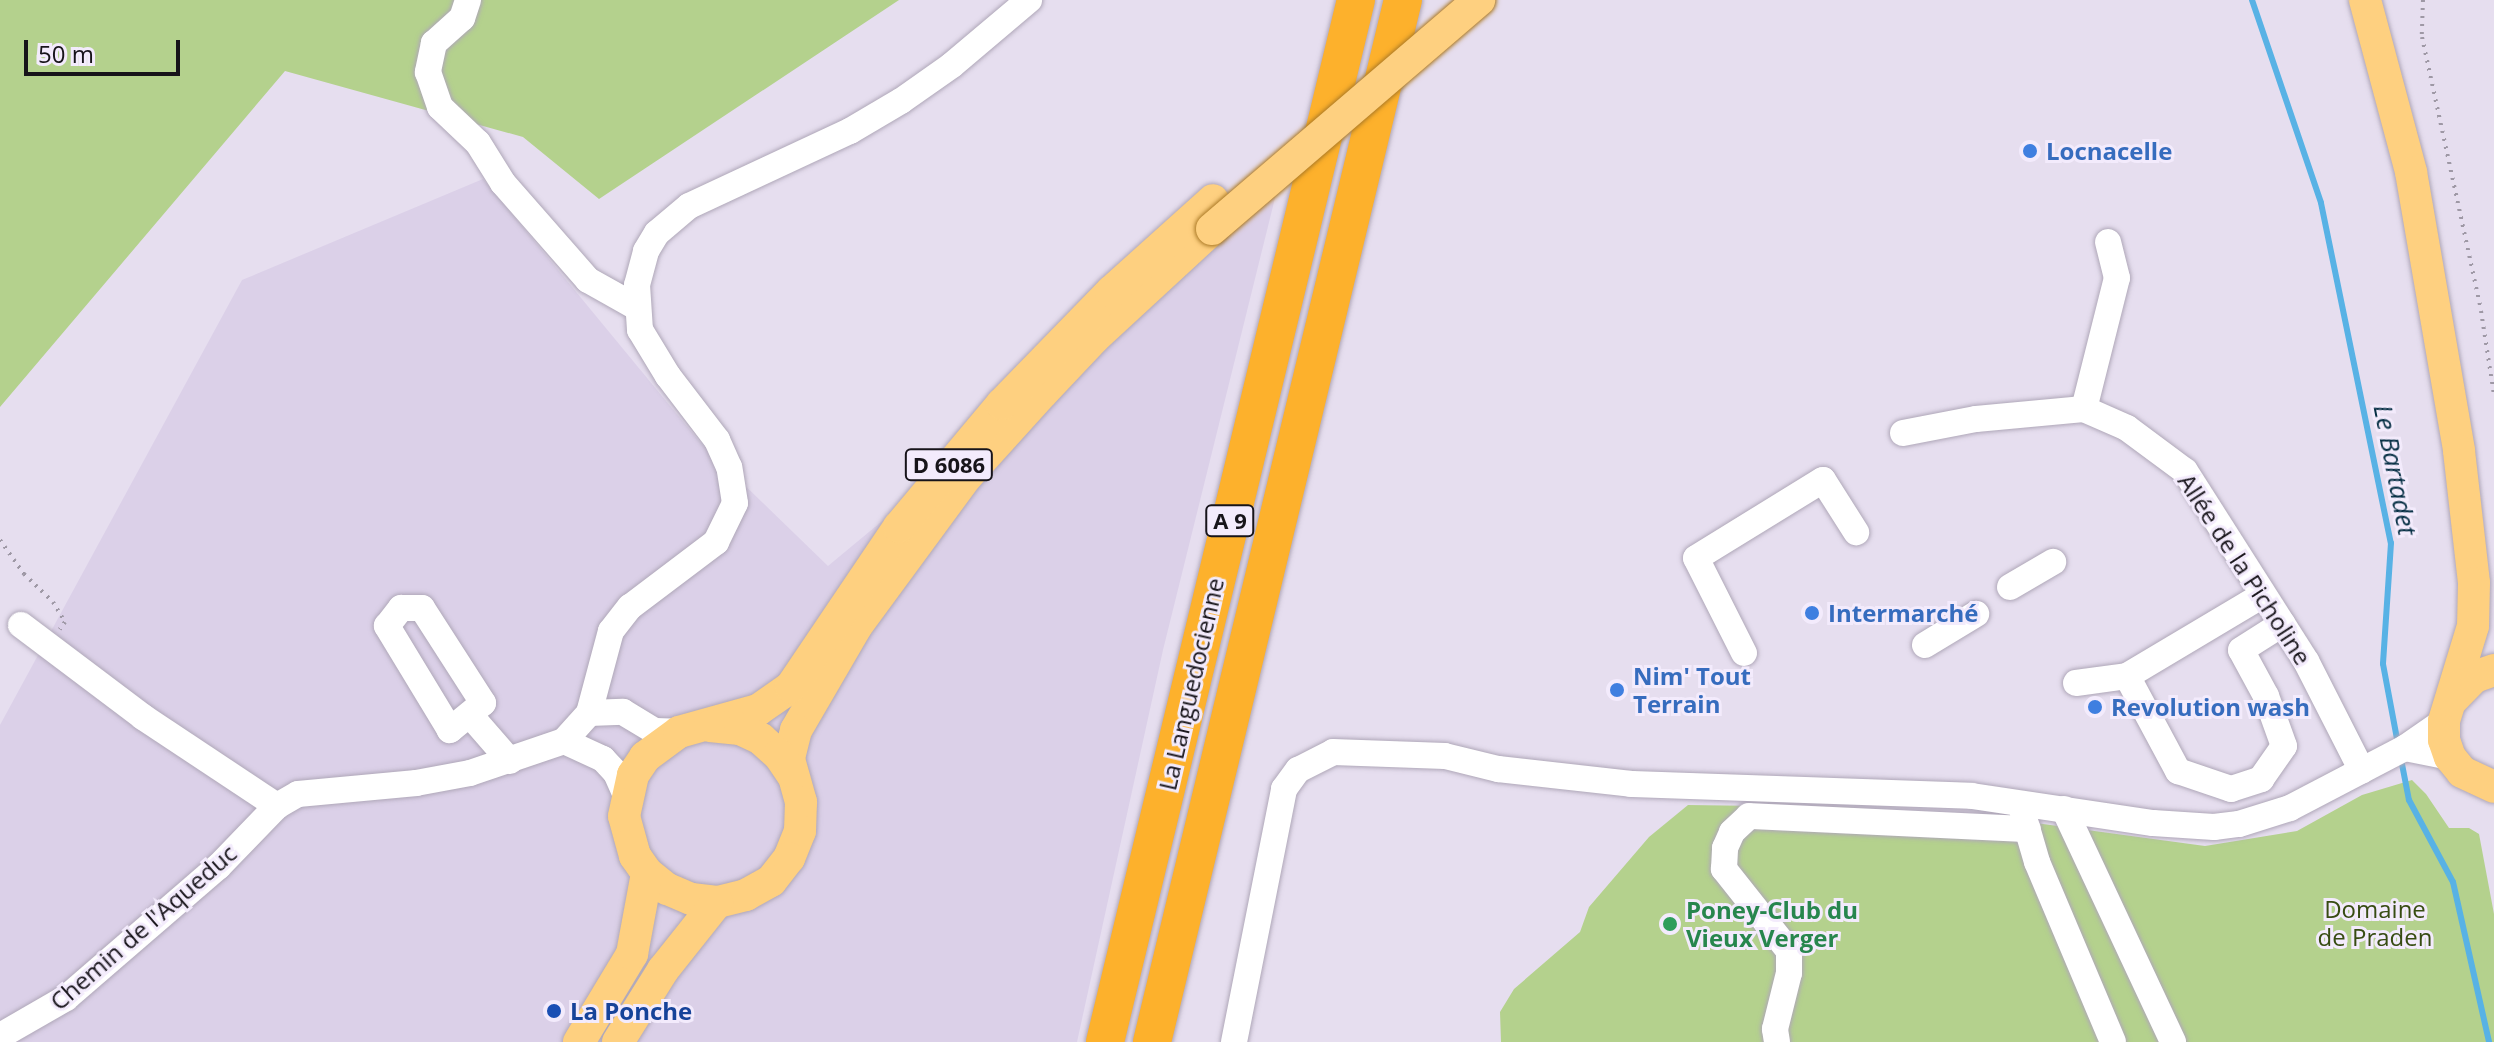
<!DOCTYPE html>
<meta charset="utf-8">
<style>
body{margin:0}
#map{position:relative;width:2494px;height:1042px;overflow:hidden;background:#e6deef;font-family:"Open Sans",sans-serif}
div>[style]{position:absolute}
.built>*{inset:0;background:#dbd0e8}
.green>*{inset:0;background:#b4d18d}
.stream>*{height:6px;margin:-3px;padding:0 3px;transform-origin:3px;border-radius:3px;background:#58b2e5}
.path>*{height:4px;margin-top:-2px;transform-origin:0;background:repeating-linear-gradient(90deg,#9e98a5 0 2px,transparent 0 8px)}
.roads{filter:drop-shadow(0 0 2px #afa7b8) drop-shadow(0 0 2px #afa7b8)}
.minor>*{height:26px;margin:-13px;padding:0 13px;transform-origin:13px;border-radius:13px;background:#fff}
.major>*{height:32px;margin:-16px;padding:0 16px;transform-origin:16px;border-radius:16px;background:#fed080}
.highway>*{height:38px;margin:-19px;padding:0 19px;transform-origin:19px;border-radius:19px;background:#fdb12c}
.bridges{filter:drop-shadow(0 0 2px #ac7a26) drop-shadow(0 0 2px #ac7a26)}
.major-bridge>*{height:32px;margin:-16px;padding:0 16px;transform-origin:16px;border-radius:16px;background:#fed080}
.dots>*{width:22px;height:22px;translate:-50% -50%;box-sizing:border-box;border:4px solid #f3ebfc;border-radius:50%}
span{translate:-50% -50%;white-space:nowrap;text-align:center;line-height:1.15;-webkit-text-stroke:6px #f3ebfc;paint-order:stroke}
.shield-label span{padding:2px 6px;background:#f3ebfc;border:2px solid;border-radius:6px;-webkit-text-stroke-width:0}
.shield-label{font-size:22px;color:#17141a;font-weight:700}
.shop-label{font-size:24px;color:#366cbe;font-weight:700}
.left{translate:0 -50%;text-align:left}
.street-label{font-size:24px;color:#17141a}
.park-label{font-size:24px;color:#374c12}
.leisure-label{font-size:24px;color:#27864d;font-weight:700}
.transit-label{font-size:24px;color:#164399;font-weight:700}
.water-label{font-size:26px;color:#062f44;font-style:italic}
.scale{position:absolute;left:24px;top:40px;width:156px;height:36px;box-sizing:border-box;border:4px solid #17141a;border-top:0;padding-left:10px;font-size:24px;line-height:28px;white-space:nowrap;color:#17141a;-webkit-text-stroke:6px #f3ebfc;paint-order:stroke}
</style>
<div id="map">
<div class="built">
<i style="clip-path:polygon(483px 179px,699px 441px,828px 566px,1276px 194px,1163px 650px,1077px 1042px,0 1042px,0 725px,242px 280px)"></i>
</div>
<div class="green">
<i style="clip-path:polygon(0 0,899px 0,599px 199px,523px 137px,285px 71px,0 407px)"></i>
<i style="clip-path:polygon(2412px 780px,2426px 794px,2449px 828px,2469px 828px,2479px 834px,2494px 914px,2494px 1042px,1501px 1042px,1500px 1012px,1514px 989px,1580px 932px,1589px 907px,1649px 837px,1688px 805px,1842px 807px,2007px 819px,2205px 846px,2297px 831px,2362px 795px)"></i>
</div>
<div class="stream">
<i style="left:2252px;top:0;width:214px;rotate:71.2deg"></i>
<i style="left:2321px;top:203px;width:347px;rotate:78.4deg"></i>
<i style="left:2391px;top:543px;width:121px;rotate:93.8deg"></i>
<i style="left:2383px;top:664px;width:81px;rotate:79.4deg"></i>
<i style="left:2401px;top:759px;width:42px;rotate:79deg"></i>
<i style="left:2409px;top:800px;width:93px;rotate:61.8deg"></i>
<i style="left:2453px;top:882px;width:164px;rotate:77.3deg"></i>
</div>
<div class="path">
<i style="left:2423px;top:0;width:37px;rotate:92deg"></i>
<i style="left:2422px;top:37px;width:280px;rotate:77.8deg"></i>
<i style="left:2481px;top:311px;width:85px;rotate:81.2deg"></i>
<i style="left:0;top:540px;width:42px;rotate:54.8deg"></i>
<i style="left:24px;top:574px;width:40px;rotate:44deg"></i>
<i style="left:53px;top:602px;width:23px;rotate:59deg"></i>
<i style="left:65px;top:622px;width:9px;rotate:126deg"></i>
</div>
<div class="roads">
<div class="minor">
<i style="left:468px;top:0;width:19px;rotate:108deg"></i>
<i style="left:462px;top:18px;width:38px;rotate:138deg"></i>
<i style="left:434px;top:43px;width:30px;rotate:102deg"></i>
<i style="left:428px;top:72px;width:37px;rotate:71deg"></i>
<i style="left:440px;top:107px;width:52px;rotate:43.5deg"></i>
<i style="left:478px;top:143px;width:47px;rotate:58deg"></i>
<i style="left:503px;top:183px;width:129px;rotate:48.8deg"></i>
<i style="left:588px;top:280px;width:57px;rotate:29.2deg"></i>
<i style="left:2084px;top:409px;width:135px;rotate:-75.9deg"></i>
<i style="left:2117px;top:278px;width:37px;rotate:-104deg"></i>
<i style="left:1903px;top:433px;width:74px;rotate:-10.9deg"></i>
<i style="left:1976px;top:419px;width:108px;rotate:-5.3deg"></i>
<i style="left:2084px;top:409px;width:47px;rotate:23.8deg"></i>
<i style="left:2127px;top:428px;width:72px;rotate:36.6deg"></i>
<i style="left:2185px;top:471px;width:225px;rotate:57.5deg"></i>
<i style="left:2306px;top:661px;width:123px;rotate:63deg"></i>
<i style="left:2010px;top:587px;width:50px;rotate:-30.2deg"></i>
<i style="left:401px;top:608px;width:21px"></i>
<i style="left:422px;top:608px;width:113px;rotate:57.3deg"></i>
<i style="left:483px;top:703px;width:43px;rotate:140.7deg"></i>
<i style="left:450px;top:730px;width:122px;rotate:-121.2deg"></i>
<i style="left:387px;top:626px;width:23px;rotate:-52deg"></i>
<i style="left:21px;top:625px;width:153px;rotate:37deg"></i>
<i style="left:143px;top:717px;width:161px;rotate:33.6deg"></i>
<i style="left:1925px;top:645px;width:60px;rotate:-31.3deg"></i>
<i style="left:1744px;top:653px;width:106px;rotate:-116.8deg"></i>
<i style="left:1696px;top:558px;width:149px;rotate:-31.6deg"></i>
<i style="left:1823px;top:480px;width:62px;rotate:57.6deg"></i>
<i style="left:2127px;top:676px;width:108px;rotate:61.8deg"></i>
<i style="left:2178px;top:771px;width:56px;rotate:18.8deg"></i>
<i style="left:2231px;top:789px;width:32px;rotate:-18deg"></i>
<i style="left:2261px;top:779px;width:40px;rotate:-55.1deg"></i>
<i style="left:2284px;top:746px;width:53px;rotate:-109.8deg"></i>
<i style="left:2266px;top:696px;width:52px;rotate:-118.5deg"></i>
<i style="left:2241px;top:650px;width:49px;rotate:-32.4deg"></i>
<i style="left:2076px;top:683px;width:51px;rotate:-7.8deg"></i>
<i style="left:2127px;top:676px;width:158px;rotate:-30.8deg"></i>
<i style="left:589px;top:713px;width:34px;rotate:-2deg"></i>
<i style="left:623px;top:712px;width:37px;rotate:31deg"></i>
<i style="left:655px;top:731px;width:24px;rotate:2deg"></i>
<i style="left:470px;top:715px;width:61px;rotate:49deg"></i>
<i style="left:2444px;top:721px;width:47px;rotate:145.3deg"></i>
<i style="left:2405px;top:748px;width:46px;rotate:11.3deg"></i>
<i style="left:564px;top:741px;width:38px;rotate:-48deg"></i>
<i style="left:589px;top:713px;width:85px;rotate:-75deg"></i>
<i style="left:611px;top:631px;width:31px;rotate:-52deg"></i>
<i style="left:630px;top:607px;width:108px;rotate:-37.1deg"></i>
<i style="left:716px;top:542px;width:43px;rotate:-64deg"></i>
<i style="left:735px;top:503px;width:36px;rotate:-99deg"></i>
<i style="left:729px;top:467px;width:30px;rotate:-114deg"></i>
<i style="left:717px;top:440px;width:81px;rotate:-127.4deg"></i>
<i style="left:668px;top:376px;width:54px;rotate:-121.3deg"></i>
<i style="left:640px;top:330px;width:45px;rotate:-93.8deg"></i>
<i style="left:637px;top:285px;width:35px;rotate:-75deg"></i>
<i style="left:646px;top:251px;width:21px;rotate:-59deg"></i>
<i style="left:657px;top:233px;width:42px;rotate:-40.2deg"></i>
<i style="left:689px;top:206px;width:178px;rotate:-25deg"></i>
<i style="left:850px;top:131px;width:59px;rotate:-30.5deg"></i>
<i style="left:901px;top:101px;width:62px;rotate:-35.2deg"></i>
<i style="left:952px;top:65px;width:101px;rotate:-40.2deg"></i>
<i style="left:2064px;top:809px;width:257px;rotate:64.9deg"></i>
<i style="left:2023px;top:814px;width:50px;rotate:73.7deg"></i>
<i style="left:2037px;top:862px;width:195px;rotate:67.1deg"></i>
<i style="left:0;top:1036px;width:76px;rotate:-29.9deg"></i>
<i style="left:66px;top:998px;width:201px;rotate:-40.8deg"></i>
<i style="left:218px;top:867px;width:85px;rotate:-46deg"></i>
<i style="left:277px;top:806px;width:24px;rotate:-30deg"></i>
<i style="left:298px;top:794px;width:119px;rotate:-5.3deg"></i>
<i style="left:416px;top:783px;width:55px;rotate:-10.5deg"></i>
<i style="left:470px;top:773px;width:99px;rotate:-18.8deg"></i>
<i style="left:564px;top:741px;width:43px;rotate:24.8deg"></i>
<i style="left:603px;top:759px;width:19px;rotate:47deg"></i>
<i style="left:616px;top:773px;width:24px;rotate:66deg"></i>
<i style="left:1234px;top:1042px;width:258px;rotate:-78.8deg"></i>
<i style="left:1284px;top:789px;width:24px;rotate:-54deg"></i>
<i style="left:1298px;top:770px;width:39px;rotate:-27deg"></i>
<i style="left:1333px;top:752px;width:112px;rotate:2deg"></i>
<i style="left:1445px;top:756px;width:55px;rotate:13.8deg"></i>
<i style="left:1498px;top:769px;width:134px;rotate:6.4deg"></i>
<i style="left:1631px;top:784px;width:341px;rotate:2deg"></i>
<i style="left:1972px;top:796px;width:183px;rotate:8.5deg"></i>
<i style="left:2153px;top:823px;width:61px;rotate:3.8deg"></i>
<i style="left:2214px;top:827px;width:25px;rotate:-7deg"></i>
<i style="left:2239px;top:824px;width:53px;rotate:-17.4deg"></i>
<i style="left:2290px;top:808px;width:130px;rotate:-27.6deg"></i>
<i style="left:1777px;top:1042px;width:13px;rotate:-99deg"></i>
<i style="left:1775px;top:1029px;width:58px;rotate:-76deg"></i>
<i style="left:1789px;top:973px;width:22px;rotate:-90deg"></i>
<i style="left:1789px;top:951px;width:105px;rotate:-128.4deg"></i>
<i style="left:1724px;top:869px;width:21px;rotate:-87deg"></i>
<i style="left:1725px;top:848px;width:17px;rotate:-66deg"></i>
<i style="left:1732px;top:832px;width:23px;rotate:-43deg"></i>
<i style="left:1749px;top:816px;width:279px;rotate:2.7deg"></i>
</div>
<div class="major">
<i style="left:2365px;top:0;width:178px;rotate:75deg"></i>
<i style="left:2411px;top:172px;width:283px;rotate:80.2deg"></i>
<i style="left:2459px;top:451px;width:133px;rotate:83.5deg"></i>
<i style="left:2474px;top:583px;width:43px;rotate:91.3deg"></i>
<i style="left:2473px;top:626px;width:99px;rotate:107deg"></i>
<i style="left:2444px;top:721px;width:19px;rotate:90deg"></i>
<i style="left:2444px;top:740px;width:18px;rotate:71deg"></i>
<i style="left:2450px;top:757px;width:19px;rotate:51deg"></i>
<i style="left:2462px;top:772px;width:35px;rotate:25deg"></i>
<i style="left:1212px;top:229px;width:159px;rotate:137.3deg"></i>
<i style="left:1095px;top:337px;width:77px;rotate:133.4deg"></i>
<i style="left:1042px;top:393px;width:113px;rotate:132.1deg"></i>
<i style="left:966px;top:477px;width:186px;rotate:126.3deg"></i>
<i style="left:856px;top:627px;width:119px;rotate:120.2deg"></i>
<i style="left:796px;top:730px;width:30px;rotate:104deg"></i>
<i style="left:789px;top:759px;width:45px;rotate:74.4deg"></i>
<i style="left:801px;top:802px;width:29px;rotate:92deg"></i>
<i style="left:800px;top:831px;width:29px;rotate:112deg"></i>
<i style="left:789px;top:858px;width:29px;rotate:128deg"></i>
<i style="left:771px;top:881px;width:29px;rotate:151deg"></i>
<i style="left:746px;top:895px;width:30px;rotate:166deg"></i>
<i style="left:717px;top:902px;width:26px;rotate:-173deg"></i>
<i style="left:691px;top:899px;width:26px;rotate:-157deg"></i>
<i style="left:667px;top:889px;width:26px;rotate:-141deg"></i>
<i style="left:647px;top:873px;width:21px;rotate:-125deg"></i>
<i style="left:635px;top:856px;width:41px;rotate:-105.4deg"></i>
<i style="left:624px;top:816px;width:42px;rotate:-77.6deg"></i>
<i style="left:633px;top:775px;width:22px;rotate:-56deg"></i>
<i style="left:645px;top:757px;width:42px;rotate:-36.3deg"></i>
<i style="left:679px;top:732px;width:82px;rotate:-15.6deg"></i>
<i style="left:758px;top:710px;width:40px;rotate:-34.9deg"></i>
<i style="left:791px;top:687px;width:193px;rotate:-56deg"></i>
<i style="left:899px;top:527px;width:160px;rotate:-50.1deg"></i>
<i style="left:1002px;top:404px;width:156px;rotate:-45.8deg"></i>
<i style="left:1111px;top:292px;width:137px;rotate:-42deg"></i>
<i style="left:2451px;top:701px;width:33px;rotate:-46deg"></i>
<i style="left:2474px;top:677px;width:21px;rotate:-19deg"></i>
<i style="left:710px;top:726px;width:30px;rotate:6deg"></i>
<i style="left:740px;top:729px;width:23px;rotate:25deg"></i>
<i style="left:761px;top:739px;width:24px;rotate:42deg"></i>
<i style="left:779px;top:755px;width:23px;rotate:56deg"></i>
<i style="left:579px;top:1042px;width:103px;rotate:-58.9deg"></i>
<i style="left:632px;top:954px;width:82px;rotate:-79.5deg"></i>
<i style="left:618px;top:1042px;width:85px;rotate:-58deg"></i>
<i style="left:663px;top:970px;width:87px;rotate:-51.5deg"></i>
</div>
<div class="highway">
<i style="left:1105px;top:1042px;width:1072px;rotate:-76.46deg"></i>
<i style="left:1152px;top:1042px;width:1072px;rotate:-76.46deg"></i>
</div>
</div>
<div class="bridges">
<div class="major-bridge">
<i style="left:1212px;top:229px;width:352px;rotate:-40.6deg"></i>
</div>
</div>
<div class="dots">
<i style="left:2030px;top:151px;background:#3f7fe0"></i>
<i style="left:1812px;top:613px;background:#3f7fe0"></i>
<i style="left:1617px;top:690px;background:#3f7fe0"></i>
<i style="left:2095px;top:707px;background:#3f7fe0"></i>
<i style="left:1670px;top:924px;background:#2e9e5b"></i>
<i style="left:554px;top:1011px;background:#1a4fb4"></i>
</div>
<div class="shield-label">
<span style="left:949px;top:465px">D 6086</span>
<span style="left:1230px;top:521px">A 9</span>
</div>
<div class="shop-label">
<span class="left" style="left:2046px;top:151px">Locnacelle</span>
<span class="left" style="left:1828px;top:613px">Intermarché</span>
<span class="left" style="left:1633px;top:690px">Nim' Tout<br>Terrain</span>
<span class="left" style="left:2111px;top:707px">Revolution wash</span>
</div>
<div class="street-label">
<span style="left:2245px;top:569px;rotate:57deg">Allée de la Picholine</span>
<span style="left:1191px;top:684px;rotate:-77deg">La Languedocienne</span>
<span style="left:143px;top:927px;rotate:-41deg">Chemin de l'Aqueduc</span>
</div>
<div class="park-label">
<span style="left:2375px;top:923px">Domaine<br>de Praden</span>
</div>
<div class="leisure-label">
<span class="left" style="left:1686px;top:924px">Poney-Club du<br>Vieux Verger</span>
</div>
<div class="transit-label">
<span class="left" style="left:570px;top:1011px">La Ponche</span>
</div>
<div class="water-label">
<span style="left:2395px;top:470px;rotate:79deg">Le Bartadet</span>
</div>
<div class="scale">50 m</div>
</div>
